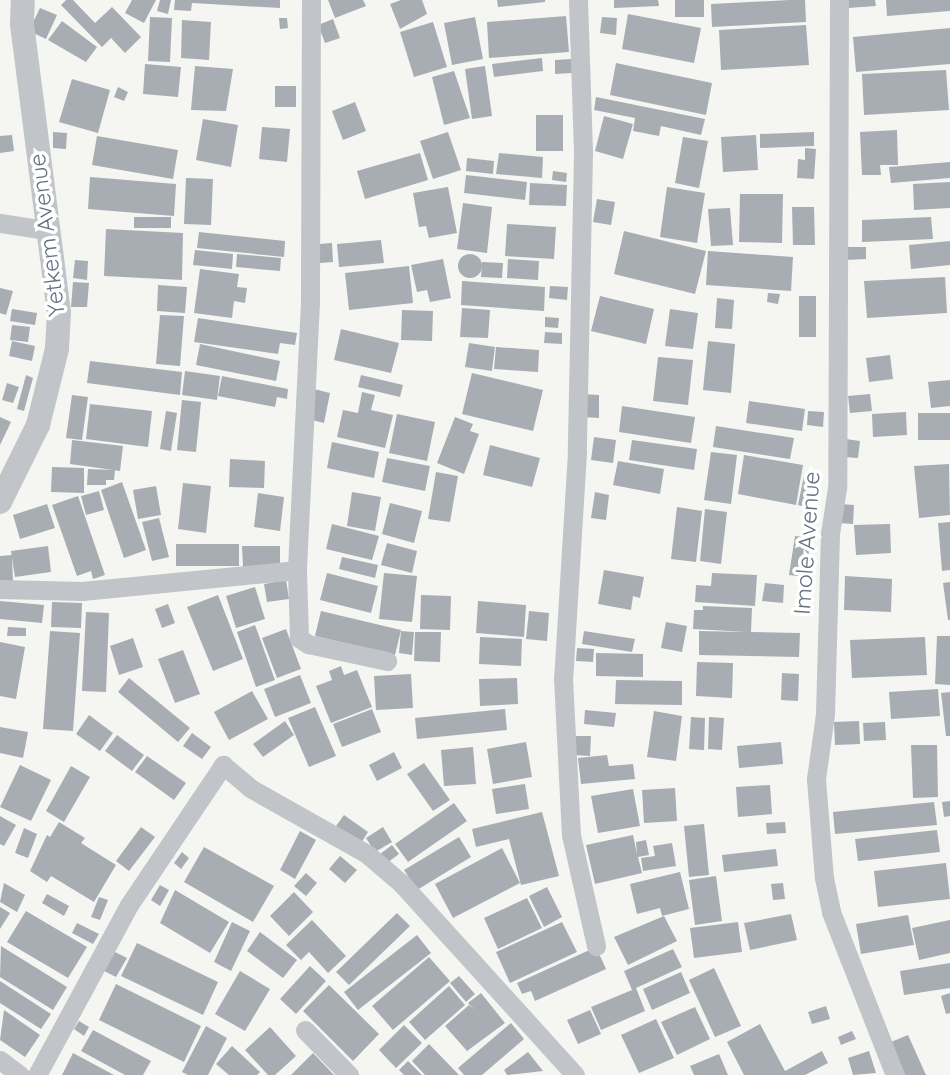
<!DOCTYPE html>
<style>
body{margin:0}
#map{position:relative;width:950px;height:1075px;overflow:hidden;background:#f5f6f2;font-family:Quicksand,sans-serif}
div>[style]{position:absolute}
.building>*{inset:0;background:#a8adb4}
.round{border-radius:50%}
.minor>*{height:19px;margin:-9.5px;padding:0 9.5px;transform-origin:9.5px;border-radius:9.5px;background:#c1c4c8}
.tertiary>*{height:24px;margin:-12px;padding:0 12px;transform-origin:12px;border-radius:12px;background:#c1c4c8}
span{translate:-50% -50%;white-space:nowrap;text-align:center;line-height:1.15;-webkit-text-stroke:7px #fff;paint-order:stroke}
.street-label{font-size:23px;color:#667282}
</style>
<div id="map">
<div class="building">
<i style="clip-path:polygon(66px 0,73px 0,95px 23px,112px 7px,141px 37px,125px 53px,111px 38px,102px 47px,61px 5px)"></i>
<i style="clip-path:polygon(132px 0,156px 0,144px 23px,125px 13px)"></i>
<i style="clip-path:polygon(160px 0,171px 0,168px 14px,157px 11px)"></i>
<i style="clip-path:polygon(175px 0,280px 0,280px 8px,192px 3px,191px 11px,174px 10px)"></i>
<i style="clip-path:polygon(328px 0,363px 0,366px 6px,335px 18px)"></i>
<i style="clip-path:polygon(401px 0,422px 0,427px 14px,400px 29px,390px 4px)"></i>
<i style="clip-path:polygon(497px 0,545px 0,545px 2px,498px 7px)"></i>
<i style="clip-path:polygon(614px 0,658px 0,659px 6px,614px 8px)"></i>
<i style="clip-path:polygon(675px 0,704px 0,704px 17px,675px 17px)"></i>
<i style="clip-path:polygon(789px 0,805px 0,806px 22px,712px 27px,711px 4px)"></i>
<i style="clip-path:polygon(847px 0,875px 0,876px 6px,848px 8px)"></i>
<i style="clip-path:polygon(886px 0,950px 0,950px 11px,887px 16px)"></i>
<i style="clip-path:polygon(40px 8px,57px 15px,46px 39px,29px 31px)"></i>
<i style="clip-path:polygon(628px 14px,701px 28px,694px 63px,622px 49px)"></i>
<i style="clip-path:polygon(566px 16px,569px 52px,489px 58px,487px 22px)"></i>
<i style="clip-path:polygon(150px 17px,172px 18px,170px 62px,148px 61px)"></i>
<i style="clip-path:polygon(475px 17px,483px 59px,452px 65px,444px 23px)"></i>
<i style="clip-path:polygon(602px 17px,617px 18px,616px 35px,600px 33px)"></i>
<i style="clip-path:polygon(279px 18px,287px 18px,288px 28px,280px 29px)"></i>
<i style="clip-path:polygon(333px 19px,340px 38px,325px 43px,318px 25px)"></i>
<i style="clip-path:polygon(182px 20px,211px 22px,209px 60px,181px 58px)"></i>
<i style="clip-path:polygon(62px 21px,97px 47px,86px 62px,48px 40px)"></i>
<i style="clip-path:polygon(433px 22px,447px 67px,414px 77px,400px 32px)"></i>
<i style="clip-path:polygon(806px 25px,809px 65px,721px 70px,719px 30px)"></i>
<i style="clip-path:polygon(950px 28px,950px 64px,856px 72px,853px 37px)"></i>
<i style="clip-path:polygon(542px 58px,543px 71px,494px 77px,492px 64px)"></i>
<i style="clip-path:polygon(572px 59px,572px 73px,555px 74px,555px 60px)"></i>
<i style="clip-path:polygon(616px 63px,712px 83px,706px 115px,610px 95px)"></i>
<i style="clip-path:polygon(145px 64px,181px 67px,178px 97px,143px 94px)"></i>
<i style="clip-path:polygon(195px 66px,233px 69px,226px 111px,191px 110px)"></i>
<i style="clip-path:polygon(485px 66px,492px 116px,472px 119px,465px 69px)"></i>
<i style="clip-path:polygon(946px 70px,949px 110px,864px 115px,862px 74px)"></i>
<i style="clip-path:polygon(454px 71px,470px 118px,444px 125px,432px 77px)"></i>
<i style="clip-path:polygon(72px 79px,110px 90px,98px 133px,59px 122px)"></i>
<i style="clip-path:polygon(275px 86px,296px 86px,296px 107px,275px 107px)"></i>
<i style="clip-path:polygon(118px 87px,128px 92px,124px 101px,114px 97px)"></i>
<i style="clip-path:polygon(596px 97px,705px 119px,701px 135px,661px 126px,659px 136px,633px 131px,635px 118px,594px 110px)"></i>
<i style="clip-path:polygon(355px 102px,366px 131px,343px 140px,332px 111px)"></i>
<i style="clip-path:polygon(536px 115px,563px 115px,563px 151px,536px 151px)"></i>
<i style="clip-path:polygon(604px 116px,633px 124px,623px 159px,595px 151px)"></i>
<i style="clip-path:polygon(203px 119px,238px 125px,231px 167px,196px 160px)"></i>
<i style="clip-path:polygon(262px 127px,290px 129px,287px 162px,259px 159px)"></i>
<i style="clip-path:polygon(897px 130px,898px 165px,880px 165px,881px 175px,862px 175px,860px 132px)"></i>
<i style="clip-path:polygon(53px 132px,67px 133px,66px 149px,53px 148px)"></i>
<i style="clip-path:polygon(448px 132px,461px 170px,433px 179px,420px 141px)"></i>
<i style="clip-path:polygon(814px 132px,814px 146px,760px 148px,760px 134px)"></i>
<i style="clip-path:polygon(12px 135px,14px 151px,0 153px,0 136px)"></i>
<i style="clip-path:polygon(756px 135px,758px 170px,723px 172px,721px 137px)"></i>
<i style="clip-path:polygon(97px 136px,178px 150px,173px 179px,92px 165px)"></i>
<i style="clip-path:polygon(683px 137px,708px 141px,699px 188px,675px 183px)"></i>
<i style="clip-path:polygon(805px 148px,816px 149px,814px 179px,797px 178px,798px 159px,805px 160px)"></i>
<i style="clip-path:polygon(420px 153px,428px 180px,365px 199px,357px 171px)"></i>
<i style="clip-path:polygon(499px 153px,543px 157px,542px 178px,496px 174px)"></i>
<i style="clip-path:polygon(467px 158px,494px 161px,493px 174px,466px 171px)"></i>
<i style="clip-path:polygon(950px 162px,950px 178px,891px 183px,889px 167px)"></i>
<i style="clip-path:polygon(553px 171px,567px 173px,566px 182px,552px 180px)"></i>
<i style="clip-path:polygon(466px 175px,527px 182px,525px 200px,464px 193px)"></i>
<i style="clip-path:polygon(90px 177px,176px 184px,174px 216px,88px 209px)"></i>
<i style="clip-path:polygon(186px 178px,213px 179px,211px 225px,184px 224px)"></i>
<i style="clip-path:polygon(950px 182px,950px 208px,914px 210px,913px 184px)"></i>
<i style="clip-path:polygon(530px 183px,567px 185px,566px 206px,529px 205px)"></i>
<i style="clip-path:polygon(448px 187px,457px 233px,429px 238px,426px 226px,419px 227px,413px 193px)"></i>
<i style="clip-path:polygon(667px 187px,705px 193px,697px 243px,660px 237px)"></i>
<i style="clip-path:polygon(740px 194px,783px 194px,782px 243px,739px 242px)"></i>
<i style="clip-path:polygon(597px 199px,615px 202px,611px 225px,593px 222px)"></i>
<i style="clip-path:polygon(463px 203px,492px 207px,487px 253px,457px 249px)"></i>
<i style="clip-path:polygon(792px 207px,814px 207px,815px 245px,793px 245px)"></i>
<i style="clip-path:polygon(730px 208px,733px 245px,711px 246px,708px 209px)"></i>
<i style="clip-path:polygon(134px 217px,171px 217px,171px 228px,134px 228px)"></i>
<i style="clip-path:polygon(931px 217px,933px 239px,862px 242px,862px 220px)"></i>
<i style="clip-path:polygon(507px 224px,556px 227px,554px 259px,505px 256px)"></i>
<i style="clip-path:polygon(106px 229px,183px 233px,182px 280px,104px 276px)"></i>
<i style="clip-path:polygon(624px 231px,706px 251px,695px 294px,614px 274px)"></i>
<i style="clip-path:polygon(199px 232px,285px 241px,284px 257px,197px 248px)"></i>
<i style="clip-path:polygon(381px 240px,384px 263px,339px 267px,337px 244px)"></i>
<i style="clip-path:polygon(950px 241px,950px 265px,911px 269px,909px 245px)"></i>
<i style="clip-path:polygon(332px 243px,333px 262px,320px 263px,319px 244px)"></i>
<i style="clip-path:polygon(846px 247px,866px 247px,866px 259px,846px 260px)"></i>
<i style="clip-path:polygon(195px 250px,233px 254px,232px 269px,193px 265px)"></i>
<i style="clip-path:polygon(708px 251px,793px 257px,791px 291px,706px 285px)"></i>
<i class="round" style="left:458px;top:254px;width:24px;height:24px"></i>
<i style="clip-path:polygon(237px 254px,281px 258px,280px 271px,236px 267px)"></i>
<i style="clip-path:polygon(443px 259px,451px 298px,430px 302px,427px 290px,417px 292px,411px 265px)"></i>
<i style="clip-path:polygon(508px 259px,539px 261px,538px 280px,507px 278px)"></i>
<i style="clip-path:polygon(75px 260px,88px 261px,87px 280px,73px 278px)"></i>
<i style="clip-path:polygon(482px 262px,503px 263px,502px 278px,481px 277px)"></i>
<i style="clip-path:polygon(409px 266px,413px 303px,349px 310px,345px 273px)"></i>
<i style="clip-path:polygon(200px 269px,239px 274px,237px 287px,247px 288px,245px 303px,234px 301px,232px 318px,194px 313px)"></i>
<i style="clip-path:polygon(945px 277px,947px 313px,867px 318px,864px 281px)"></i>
<i style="clip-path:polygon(462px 281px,545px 287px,544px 311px,461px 305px)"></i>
<i style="clip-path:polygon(73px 282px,89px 283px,87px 307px,71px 307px)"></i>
<i style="clip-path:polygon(158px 285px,187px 287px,185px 313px,157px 311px)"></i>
<i style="clip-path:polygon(550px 286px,568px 287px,567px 300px,549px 298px)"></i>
<i style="clip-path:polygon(0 288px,13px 291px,6px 315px,0 313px)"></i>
<i style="clip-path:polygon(768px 293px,780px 294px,778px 304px,767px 302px)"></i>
<i style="clip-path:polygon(600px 296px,654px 309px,646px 344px,591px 331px)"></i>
<i style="clip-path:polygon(799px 296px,816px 296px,816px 337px,799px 337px)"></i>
<i style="clip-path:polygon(717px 298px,734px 300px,732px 329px,715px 328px)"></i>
<i style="clip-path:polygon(462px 308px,490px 310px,488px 338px,460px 337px)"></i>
<i style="clip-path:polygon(12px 309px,37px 313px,35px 325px,10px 321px)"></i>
<i style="clip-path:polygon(670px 309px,698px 313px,693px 349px,665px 346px)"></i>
<i style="clip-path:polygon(402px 310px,433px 311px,432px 341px,401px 340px)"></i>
<i style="clip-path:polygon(160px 315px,184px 316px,180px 366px,156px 364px)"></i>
<i style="clip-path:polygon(545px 317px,559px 318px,558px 328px,545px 327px)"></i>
<i style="clip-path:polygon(198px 318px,297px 333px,295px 345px,280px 343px,278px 354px,194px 342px)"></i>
<i style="clip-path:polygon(12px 325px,30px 327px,28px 342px,10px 340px)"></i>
<i style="clip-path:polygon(341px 329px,399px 343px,391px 373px,334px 360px)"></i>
<i style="clip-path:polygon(545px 332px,562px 333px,562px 344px,544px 343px)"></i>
<i style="clip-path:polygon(12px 341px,35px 346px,32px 361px,9px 356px)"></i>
<i style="clip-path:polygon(708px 341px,735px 344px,731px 393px,703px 390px)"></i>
<i style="clip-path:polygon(469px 343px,495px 347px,492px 371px,465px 367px)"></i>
<i style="clip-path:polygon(200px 344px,280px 361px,276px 381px,196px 365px)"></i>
<i style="clip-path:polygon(496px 347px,539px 350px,538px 372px,494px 369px)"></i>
<i style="clip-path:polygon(890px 355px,893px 379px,869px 382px,866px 358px)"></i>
<i style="clip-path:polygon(658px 357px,693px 360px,688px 405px,653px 401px)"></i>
<i style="clip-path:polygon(90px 361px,182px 372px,180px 395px,87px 383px)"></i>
<i style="clip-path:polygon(185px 371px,220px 376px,217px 400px,182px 395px)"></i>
<i style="clip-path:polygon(472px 373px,543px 390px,533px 431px,462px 414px)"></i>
<i style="clip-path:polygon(26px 375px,33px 378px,24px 411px,17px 409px)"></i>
<i style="clip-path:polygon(361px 375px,403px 385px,400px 397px,358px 387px)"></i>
<i style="clip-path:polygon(222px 376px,288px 389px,287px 399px,277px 397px,275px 407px,218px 396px)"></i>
<i style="clip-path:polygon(950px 380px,950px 406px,931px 408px,928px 382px)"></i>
<i style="clip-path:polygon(7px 383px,19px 387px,13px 403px,2px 400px)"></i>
<i style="clip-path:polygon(314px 389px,330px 393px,324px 423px,308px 419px)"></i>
<i style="clip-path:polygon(362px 392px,375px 395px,371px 410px,393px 415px,385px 448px,337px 437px,343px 410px,358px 413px)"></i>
<i style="clip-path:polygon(582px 394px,599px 395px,599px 418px,582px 417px)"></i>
<i style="clip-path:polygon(870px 394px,872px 411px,850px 413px,848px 396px)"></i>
<i style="clip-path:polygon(72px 395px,88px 397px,82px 440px,66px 438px)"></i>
<i style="clip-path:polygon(182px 400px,201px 402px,196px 452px,177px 450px)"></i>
<i style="clip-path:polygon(749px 401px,805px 409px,802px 431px,746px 423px)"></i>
<i style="clip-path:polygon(90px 404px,152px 411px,148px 447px,86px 439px)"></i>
<i style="clip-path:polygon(622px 406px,695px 417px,691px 443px,619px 432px)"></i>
<i style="clip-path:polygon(166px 411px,177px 413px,171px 451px,160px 449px)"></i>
<i style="clip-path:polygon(808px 411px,824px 412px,823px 427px,807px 425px)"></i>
<i style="clip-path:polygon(906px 412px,907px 435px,873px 437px,872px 414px)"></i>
<i style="clip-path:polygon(918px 413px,950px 413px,950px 440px,918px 440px)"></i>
<i style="clip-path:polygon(397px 414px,435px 422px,427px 461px,389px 453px)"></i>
<i style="clip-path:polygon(0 417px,11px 422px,0 445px)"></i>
<i style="clip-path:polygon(455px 417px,473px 424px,470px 431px,479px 434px,464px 474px,437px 463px)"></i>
<i style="clip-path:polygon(716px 426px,794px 438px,790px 459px,713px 447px)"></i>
<i style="clip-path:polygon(594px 437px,616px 440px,613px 463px,591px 460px)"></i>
<i style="clip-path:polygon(846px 439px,860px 441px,858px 458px,844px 457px)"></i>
<i style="clip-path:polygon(72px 440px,123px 446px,120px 471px,70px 464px)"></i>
<i style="clip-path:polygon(632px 440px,697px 449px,694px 470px,629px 460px)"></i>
<i style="clip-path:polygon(332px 442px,379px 452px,374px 478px,327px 468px)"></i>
<i style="clip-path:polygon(490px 445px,540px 458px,532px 487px,483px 475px)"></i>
<i style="clip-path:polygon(711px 452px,737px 455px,731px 504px,704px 500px)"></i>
<i style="clip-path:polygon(744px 455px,803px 465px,796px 505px,738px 494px)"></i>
<i style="clip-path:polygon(387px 458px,430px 466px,425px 491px,382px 482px)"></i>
<i style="clip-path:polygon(230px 459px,265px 461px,264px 488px,229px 487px)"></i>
<i style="clip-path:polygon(618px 461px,664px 469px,660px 494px,613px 485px)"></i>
<i style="clip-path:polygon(949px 464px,950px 515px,919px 518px,914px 466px)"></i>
<i style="clip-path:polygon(52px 467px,84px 468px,84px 493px,51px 492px)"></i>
<i style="clip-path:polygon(88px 469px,115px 470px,114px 480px,106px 480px,106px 485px,87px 485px)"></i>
<i style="clip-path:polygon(436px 472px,458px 476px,450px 522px,428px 519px)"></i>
<i style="clip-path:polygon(804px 476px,818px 479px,811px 508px,798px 505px)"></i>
<i style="clip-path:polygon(122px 482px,146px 550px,124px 558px,101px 490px)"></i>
<i style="clip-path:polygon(183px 483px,211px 486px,206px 533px,178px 529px)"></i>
<i style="clip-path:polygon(156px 486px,161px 515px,138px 519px,133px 490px)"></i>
<i style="clip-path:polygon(99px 491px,104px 510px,86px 515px,81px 496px)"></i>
<i style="clip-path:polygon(352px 492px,381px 497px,375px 531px,347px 526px)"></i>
<i style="clip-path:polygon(595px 492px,609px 495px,606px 520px,591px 518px)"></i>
<i style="clip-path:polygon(258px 493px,284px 497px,280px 531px,254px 527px)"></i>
<i style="clip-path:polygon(78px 496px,105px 575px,93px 579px,91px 571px,77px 576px,52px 505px)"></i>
<i style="clip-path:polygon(390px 503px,422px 511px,414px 543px,382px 534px)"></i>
<i style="clip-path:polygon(47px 504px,55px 528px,20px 539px,13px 515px)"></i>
<i style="clip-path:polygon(840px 504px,854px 505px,853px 524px,839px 523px)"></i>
<i style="clip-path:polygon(677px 507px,702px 511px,696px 562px,671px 559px)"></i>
<i style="clip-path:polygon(705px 509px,727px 512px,721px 564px,700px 561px)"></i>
<i style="clip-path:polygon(159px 518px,169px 557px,152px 561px,142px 522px)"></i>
<i style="clip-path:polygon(950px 522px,950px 570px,942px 571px,938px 523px)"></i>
<i style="clip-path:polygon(332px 524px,379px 536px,372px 560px,326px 549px)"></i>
<i style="clip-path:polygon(890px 524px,891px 553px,856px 555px,854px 525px)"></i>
<i style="clip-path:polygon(795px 536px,811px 538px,805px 577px,789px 575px)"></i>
<i style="clip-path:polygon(387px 543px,417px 551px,412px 573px,381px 565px)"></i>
<i style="clip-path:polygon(176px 544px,239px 544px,239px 566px,176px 566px)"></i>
<i style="clip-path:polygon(48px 546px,51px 572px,15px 577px,11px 551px)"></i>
<i style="clip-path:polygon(242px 546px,280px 546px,280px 568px,243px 567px)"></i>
<i style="clip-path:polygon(12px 555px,13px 582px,0 583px,0 556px)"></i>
<i style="clip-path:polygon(342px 557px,378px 565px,375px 578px,339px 569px)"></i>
<i style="clip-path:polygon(604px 570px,644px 577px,640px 598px,633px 596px,631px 610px,598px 604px)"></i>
<i style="clip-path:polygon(327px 573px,378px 586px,371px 613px,320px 600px)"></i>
<i style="clip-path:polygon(384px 573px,417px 576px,412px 622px,379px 619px)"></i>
<i style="clip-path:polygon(712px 573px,757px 575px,755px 606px,695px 602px,696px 585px,711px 586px)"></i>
<i style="clip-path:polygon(845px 576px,892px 579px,891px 612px,844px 610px)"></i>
<i style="clip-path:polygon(286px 580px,289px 599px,267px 602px,264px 584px)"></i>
<i style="clip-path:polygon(950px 582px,950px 620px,948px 620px,943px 583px)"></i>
<i style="clip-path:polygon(765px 583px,784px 585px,783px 603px,762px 601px)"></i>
<i style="clip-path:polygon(255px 587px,265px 619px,236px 628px,226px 596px)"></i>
<i style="clip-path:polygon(218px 595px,243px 659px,213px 671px,187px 607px)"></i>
<i style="clip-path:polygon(421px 595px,451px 596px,450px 630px,420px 629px)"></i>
<i style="clip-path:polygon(0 601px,44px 605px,42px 623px,0 619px)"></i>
<i style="clip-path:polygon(478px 601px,526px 605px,524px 637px,476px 633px)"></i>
<i style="clip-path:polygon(52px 602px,82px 603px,81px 628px,51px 627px)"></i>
<i style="clip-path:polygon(168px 604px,175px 623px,162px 628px,155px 609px)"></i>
<i style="clip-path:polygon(703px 606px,752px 608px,751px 632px,800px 633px,799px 657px,699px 655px,699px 631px,748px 632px,693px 629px,694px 610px,703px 610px)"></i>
<i style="clip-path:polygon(321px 611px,401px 630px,395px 655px,315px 636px)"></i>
<i style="clip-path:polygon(529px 611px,549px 613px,547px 641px,526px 639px)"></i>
<i style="clip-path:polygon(86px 612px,109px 613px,106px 692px,82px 691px)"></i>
<i style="clip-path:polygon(666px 622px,687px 626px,682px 652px,661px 648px)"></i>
<i style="clip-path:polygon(255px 625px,275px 680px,256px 687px,237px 632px)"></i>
<i style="clip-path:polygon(8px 627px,26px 628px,26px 636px,7px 636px)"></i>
<i style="clip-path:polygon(286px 629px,301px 669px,277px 678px,262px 638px)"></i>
<i style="clip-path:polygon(50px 631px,80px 633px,73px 731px,43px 729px)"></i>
<i style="clip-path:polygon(401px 631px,414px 632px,412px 655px,399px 653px)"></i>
<i style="clip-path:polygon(584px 631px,635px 639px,632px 652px,582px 644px)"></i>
<i style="clip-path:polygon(415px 632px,441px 632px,440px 662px,414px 661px)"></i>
<i style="clip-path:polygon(937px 636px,950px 636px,950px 685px,935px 684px)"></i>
<i style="clip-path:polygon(480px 637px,522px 639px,521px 666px,479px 664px)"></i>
<i style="clip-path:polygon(925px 637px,927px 675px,852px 678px,850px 640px)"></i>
<i style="clip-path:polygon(133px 638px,143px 667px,119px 675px,110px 646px)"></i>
<i style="clip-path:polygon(0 642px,25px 647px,16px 699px,0 696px)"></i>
<i style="clip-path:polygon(577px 648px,594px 649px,593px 662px,576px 661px)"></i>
<i style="clip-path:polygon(183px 650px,200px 694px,175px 703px,158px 659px)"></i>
<i style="clip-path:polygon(596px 653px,643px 654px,643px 677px,596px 676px)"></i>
<i style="clip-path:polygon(697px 662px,733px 663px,732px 698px,696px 696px)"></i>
<i style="clip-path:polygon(341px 666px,344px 675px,357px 670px,372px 707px,331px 723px,316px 686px,332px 680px,329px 671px)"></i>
<i style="clip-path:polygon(782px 673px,799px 674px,798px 701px,781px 700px)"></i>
<i style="clip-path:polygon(411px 674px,413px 708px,376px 710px,374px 676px)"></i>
<i style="clip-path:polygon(300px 675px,311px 703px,275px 717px,264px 689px)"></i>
<i style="clip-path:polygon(129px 678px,190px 728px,178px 742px,118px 692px)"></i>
<i style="clip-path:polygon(517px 678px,518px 704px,480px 706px,479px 679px)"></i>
<i style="clip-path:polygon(616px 680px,682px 681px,682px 705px,615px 704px)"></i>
<i style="clip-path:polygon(938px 689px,940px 716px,891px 719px,889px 692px)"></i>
<i style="clip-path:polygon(252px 691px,268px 719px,229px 740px,214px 712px)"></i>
<i style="clip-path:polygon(950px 692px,950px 736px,946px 736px,941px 693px)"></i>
<i style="clip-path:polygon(315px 707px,336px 756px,309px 767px,288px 718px)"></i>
<i style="clip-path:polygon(372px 709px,381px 732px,342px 747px,333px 724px)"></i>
<i style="clip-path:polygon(505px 709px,507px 730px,417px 739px,415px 718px)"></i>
<i style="clip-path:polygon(585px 710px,616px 713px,614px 727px,584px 724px)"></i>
<i style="clip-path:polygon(654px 711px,682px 716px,676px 761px,647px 757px)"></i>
<i style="clip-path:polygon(89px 715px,113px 733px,100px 751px,76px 734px)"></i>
<i style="clip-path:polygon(691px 717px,705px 718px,704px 750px,689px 749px)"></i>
<i style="clip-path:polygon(709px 717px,724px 718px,722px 750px,708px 749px)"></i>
<i style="clip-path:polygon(285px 721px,294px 735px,263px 757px,253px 744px)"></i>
<i style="clip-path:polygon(859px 721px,860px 744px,835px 745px,834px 722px)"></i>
<i style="clip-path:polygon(885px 722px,886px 740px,864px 741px,863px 723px)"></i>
<i style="clip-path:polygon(0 727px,28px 732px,23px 758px,0 753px)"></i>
<i style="clip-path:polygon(192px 733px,211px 747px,202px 759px,183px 746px)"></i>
<i style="clip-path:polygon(117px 735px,144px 755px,132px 771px,105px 751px)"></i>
<i style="clip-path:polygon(573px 736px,591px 736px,590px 756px,573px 755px)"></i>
<i style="clip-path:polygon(526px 742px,532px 777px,493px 784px,487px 749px)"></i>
<i style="clip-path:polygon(781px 742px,783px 764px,739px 768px,737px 746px)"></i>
<i style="clip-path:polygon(911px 745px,937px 745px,938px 797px,913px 798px)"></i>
<i style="clip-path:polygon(473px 747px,476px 784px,444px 786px,441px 750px)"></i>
<i style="clip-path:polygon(394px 752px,402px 768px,377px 781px,369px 765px)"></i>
<i style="clip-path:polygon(607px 755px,609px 766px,633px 764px,635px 779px,581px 784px,578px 758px)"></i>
<i style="clip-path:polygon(147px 756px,186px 783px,174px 800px,135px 772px)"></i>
<i style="clip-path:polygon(424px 763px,450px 800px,433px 811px,407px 774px)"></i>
<i style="clip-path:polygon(20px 765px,51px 780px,31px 821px,0 807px)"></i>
<i style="clip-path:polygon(71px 766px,90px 777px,64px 822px,46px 811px)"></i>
<i style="clip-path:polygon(525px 784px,529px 809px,496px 814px,492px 789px)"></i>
<i style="clip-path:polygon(770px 785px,772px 814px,738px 817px,736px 787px)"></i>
<i style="clip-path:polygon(675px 788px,677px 821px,644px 823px,642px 790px)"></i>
<i style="clip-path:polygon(633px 789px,640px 826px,598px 833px,591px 796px)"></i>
<i style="clip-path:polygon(950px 801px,950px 816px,944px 817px,942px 802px)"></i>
<i style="clip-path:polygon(934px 802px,937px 825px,835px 834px,833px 812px)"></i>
<i style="clip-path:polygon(454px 803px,467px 821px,408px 862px,395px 844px)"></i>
<i style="clip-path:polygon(542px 812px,559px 876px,521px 885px,509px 839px,476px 847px,472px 829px)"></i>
<i style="clip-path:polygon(344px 815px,368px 832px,361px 843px,336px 826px)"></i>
<i style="clip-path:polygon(0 816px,16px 825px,4px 846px,0 844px)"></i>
<i style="clip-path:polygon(59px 822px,85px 838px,81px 843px,116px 865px,94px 902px,51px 876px,47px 882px,30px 871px,47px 835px,50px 837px)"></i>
<i style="clip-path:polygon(785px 822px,786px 833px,767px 834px,766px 823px)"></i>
<i style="clip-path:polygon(704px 824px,709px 875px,689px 877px,684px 826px)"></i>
<i style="clip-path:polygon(141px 827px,155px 837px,129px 871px,116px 861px)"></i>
<i style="clip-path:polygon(383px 827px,392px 842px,375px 852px,366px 838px)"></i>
<i style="clip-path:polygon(24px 828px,37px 834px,28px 858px,15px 853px)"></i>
<i style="clip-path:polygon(937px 830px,940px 852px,858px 861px,855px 839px)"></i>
<i style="clip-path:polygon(300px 831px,316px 840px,295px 879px,280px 870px)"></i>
<i style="clip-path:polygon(633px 835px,637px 854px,636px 842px,646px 840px,649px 855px,638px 857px,642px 873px,595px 884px,586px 845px)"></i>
<i style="clip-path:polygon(459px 837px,471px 857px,417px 890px,404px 870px)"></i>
<i style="clip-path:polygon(672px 843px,676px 866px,643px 871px,641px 858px,655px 856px,653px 846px)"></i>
<i style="clip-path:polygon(392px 845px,399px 854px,387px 863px,380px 854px)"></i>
<i style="clip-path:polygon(204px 847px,274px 886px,253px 922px,184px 882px)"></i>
<i style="clip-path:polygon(502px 848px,520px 883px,453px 918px,435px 884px)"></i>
<i style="clip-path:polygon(776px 849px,778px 866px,724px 872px,722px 855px)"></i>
<i style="clip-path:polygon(182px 852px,189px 858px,181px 869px,174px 863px)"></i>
<i style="clip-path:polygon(340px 856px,357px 870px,345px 883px,329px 869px)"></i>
<i style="clip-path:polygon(946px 863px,950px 899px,878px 907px,874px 871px)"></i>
<i style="clip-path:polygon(680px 872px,689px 909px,662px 916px,660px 908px,637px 914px,630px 884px)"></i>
<i style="clip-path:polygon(306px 873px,317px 883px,306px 896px,294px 886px)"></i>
<i style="clip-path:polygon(716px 876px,722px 921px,695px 925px,689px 880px)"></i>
<i style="clip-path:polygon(4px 883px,25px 895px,17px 912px,0 902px)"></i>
<i style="clip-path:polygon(783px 883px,785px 899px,773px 900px,771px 884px)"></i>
<i style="clip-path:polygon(160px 885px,169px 890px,160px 906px,151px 900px)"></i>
<i style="clip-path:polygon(547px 887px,562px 917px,544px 927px,529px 896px)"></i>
<i style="clip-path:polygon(175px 890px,229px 922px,210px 953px,160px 923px)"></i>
<i style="clip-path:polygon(294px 892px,313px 912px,289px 936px,270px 916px)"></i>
<i style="clip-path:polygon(47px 894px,69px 906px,64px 916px,42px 903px)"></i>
<i style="clip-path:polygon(99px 897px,108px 900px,100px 920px,91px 917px)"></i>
<i style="clip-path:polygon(527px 898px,542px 928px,498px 949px,484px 918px)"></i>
<i style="clip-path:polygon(0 907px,10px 913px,0 929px)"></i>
<i style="clip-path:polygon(26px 911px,87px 947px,68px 978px,7px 942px)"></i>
<i style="clip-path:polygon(397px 913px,410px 926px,349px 985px,336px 972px)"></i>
<i style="clip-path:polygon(791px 914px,797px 940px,750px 950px,744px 923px)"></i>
<i style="clip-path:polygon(908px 915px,914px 945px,861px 954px,856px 924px)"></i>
<i style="clip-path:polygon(664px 916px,677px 941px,628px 965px,614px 937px)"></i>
<i style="clip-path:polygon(312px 920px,346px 956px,328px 973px,309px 952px,301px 960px,286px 945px)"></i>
<i style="clip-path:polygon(950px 920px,950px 953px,919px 960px,912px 928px)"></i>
<i style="clip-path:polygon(232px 922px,250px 931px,231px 971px,214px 962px)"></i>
<i style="clip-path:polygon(562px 922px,577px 952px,510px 983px,496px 952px)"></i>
<i style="clip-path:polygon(738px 922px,742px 952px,694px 958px,690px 928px)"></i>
<i style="clip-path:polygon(77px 923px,99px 934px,93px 944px,72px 933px)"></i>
<i style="clip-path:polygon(260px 932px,297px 960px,283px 978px,247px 951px)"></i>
<i style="clip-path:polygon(417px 935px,431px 953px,358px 1010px,344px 992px)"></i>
<i style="clip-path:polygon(137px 943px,218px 982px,203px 1015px,121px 976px)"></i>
<i style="clip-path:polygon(1px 946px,67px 987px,53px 1010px,0 977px)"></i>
<i style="clip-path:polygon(596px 947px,606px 969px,535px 1001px,531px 991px,522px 994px,517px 983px)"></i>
<i style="clip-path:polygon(673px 949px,682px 967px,636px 988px,645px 1011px,601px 1030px,591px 1007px,632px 990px,624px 971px)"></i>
<i style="clip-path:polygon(115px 952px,127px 958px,116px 977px,104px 971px)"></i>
<i style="clip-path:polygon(429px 957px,450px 981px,393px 1030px,372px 1006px)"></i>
<i style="clip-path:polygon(950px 963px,950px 988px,904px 995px,900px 971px)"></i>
<i style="clip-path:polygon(310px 966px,326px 981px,296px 1014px,280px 999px)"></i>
<i style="clip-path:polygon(714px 968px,741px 1026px,715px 1037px,689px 980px)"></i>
<i style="clip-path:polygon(240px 971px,270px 989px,245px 1031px,215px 1014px)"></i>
<i style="clip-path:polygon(681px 972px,690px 993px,652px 1010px,643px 989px)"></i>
<i style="clip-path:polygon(459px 976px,475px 994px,466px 1002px,450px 983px)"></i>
<i style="clip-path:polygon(0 981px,51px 1014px,41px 1029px,0 1003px)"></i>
<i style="clip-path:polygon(116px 984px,201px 1026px,184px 1062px,99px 1020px)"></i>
<i style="clip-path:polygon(329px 985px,379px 1034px,353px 1061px,303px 1011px)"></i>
<i style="clip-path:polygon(449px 986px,465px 1005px,425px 1040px,409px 1022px)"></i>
<i style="clip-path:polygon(481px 993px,505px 1023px,467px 1051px,445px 1026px,469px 1005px,475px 1010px,468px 1003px)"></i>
<i style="clip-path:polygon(950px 993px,950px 1013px,946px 1014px,941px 996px)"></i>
<i style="clip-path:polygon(826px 1006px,830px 1019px,812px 1024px,808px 1012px)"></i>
<i style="clip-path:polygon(695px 1007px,710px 1039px,677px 1055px,661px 1022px)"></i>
<i style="clip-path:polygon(4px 1010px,40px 1035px,25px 1057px,0 1040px)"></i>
<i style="clip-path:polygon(590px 1010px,601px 1034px,578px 1044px,567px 1020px)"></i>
<i style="clip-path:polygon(656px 1019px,674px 1058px,639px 1073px,621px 1035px)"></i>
<i style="clip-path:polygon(79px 1021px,89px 1027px,84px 1036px,74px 1029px)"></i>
<i style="clip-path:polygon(511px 1023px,524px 1039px,482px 1075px,464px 1075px,458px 1068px)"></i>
<i style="clip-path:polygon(760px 1024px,785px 1071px,822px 1051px,828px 1063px,805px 1075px,744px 1075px,727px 1042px)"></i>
<i style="clip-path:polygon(404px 1025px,422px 1043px,396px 1068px,379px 1050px)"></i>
<i style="clip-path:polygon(206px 1026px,227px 1038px,208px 1075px,188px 1075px,182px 1072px)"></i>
<i style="clip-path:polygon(270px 1027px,296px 1056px,275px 1075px,268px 1075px,245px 1050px)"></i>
<i style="clip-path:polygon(93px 1030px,151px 1061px,143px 1075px,125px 1075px,81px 1051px)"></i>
<i style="clip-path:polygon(852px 1031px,856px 1039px,841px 1045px,838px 1037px)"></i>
<i style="clip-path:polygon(908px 1035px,926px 1075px,905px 1075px,891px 1042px)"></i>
<i style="clip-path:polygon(429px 1044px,459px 1075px,425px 1075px,412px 1061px)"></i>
<i style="clip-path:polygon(232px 1046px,260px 1072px,257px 1075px,229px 1075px,216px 1064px)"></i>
<i style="clip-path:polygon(869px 1051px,876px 1073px,853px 1075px,848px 1058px)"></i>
<i style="clip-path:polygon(528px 1052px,543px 1071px,507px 1075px,504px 1070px)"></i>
<i style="clip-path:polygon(73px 1053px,114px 1075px,62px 1075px)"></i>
<i style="clip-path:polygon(313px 1053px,334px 1075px,291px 1075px)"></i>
<i style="clip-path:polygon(719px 1054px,728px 1075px,694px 1075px,690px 1066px)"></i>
<i style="clip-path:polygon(408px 1061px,422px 1075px,404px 1075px,399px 1070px)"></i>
</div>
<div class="minor">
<i style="left:311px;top:0;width:302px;rotate:90.2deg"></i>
<i style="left:310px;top:302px;width:268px;rotate:92.8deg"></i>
<i style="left:297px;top:570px;width:68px;rotate:88.3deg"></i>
<i style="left:299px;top:638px;width:11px;rotate:34deg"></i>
<i style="left:308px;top:644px;width:81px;rotate:12.1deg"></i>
<i style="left:578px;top:0;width:154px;rotate:88.1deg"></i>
<i style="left:583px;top:154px;width:298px;rotate:91.2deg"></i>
<i style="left:577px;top:452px;width:226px;rotate:93.5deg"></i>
<i style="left:563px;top:678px;width:157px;rotate:87.1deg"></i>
<i style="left:571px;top:835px;width:114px;rotate:77.3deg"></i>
<i style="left:839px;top:0;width:488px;rotate:90.2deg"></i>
<i style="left:837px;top:488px;width:47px;rotate:98.7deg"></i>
<i style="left:830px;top:534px;width:180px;rotate:91.6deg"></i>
<i style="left:825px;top:714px;width:66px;rotate:97.9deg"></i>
<i style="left:816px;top:779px;width:99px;rotate:85.4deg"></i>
<i style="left:824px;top:878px;width:35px;rotate:78deg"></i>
<i style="left:831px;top:912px;width:175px;rotate:68.6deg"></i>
<i style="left:0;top:223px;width:47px;rotate:8.7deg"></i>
<i style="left:0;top:589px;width:82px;rotate:1.4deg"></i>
<i style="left:82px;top:591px;width:216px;rotate:-5.6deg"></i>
<i style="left:305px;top:1030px;width:63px;rotate:45.6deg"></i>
<i style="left:0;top:1060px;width:25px;rotate:37deg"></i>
<i style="left:37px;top:1075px;width:193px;rotate:-61.6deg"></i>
<i style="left:129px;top:905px;width:169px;rotate:-56.1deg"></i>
<i style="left:223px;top:765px;width:35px;rotate:40deg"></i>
<i style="left:250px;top:788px;width:134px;rotate:29.4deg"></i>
<i style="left:367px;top:854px;width:45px;rotate:40.5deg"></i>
<i style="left:401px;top:883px;width:259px;rotate:47.8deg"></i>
</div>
<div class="tertiary">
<i style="left:0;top:502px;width:86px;rotate:-63.7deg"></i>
<i style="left:38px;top:425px;width:78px;rotate:-76deg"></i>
<i style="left:57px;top:349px;width:36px;rotate:-87deg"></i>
<i style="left:59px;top:313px;width:292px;rotate:-97.3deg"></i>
<i style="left:22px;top:23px;width:23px;rotate:-88deg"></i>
</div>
<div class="street-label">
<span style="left:47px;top:235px;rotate:-97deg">Yetkem Avenue</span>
<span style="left:807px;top:543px;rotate:-86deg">Imole Avenue</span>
</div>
</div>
